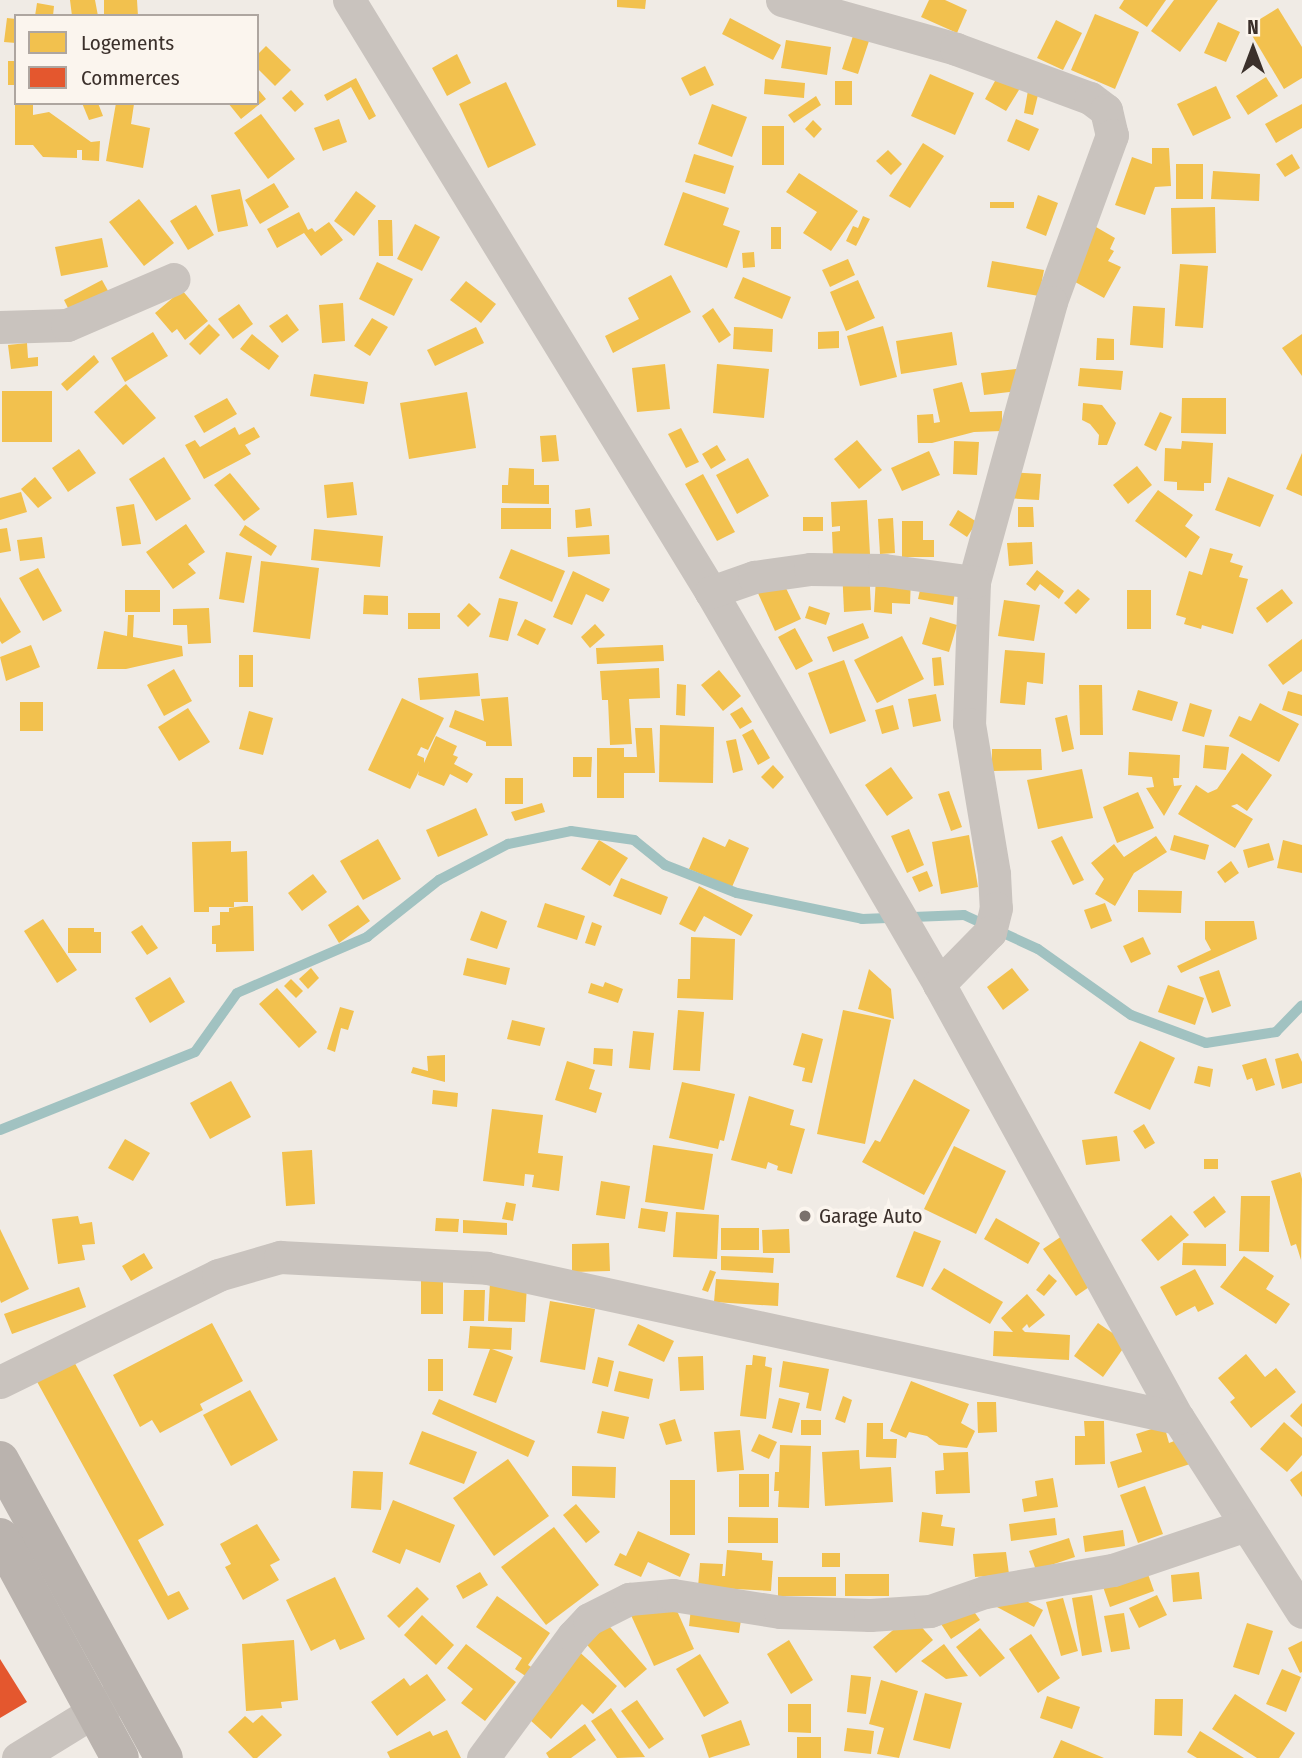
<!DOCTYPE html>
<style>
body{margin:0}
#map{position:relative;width:1302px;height:1758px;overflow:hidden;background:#f0ebe5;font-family:"Fira Sans Condensed",sans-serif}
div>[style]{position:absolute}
.homes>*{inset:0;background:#f2c14e}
.shops>*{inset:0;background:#e4572e}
.stream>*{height:10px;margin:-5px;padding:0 5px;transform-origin:5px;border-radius:5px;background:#a1c2c1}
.street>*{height:33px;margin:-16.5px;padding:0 16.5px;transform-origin:16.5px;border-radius:16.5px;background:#c9c3be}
.secondary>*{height:38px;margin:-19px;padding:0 19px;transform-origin:19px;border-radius:19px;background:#bab3ae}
.dots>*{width:19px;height:19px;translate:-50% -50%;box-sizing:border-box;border:4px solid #fbf5ee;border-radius:50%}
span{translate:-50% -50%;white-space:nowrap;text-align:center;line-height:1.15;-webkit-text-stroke:7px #fbf5ee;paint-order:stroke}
.poi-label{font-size:21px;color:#3b302b}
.left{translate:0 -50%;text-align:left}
.legend{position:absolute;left:14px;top:14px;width:245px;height:91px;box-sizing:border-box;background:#fbf5ee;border:2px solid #aea6a0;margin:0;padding:9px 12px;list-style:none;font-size:21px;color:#3b302b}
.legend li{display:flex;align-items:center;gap:14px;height:35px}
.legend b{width:35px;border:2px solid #aea6a0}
.north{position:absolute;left:1218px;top:14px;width:70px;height:70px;-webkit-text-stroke:5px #fbf5ee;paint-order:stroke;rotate:0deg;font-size:19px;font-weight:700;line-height:28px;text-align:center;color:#3b302b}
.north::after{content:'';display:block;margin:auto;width:24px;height:32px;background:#3b302b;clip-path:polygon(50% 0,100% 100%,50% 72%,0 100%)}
</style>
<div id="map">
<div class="homes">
<i style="clip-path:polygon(70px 0,95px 0,98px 16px,72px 16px)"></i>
<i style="clip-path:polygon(104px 0,137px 0,138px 16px,104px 16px)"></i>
<i style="clip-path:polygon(617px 0,646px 0,645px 9px,617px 7px)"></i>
<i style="clip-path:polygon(929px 0,945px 0,967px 10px,957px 33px,921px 17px)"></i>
<i style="clip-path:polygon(1124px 0,1166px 0,1147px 27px,1119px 8px)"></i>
<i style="clip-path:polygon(1174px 0,1218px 0,1180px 52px,1151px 31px)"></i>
<i style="clip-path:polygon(37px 3px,54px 6px,53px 16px,35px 16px)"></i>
<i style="clip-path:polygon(1278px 8px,1302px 47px,1302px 78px,1284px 89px,1247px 27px)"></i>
<i style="clip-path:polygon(1095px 14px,1139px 32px,1115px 89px,1071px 70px)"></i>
<i style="clip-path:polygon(7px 18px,16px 19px,16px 43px,4px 42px)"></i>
<i style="clip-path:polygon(730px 18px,781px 45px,773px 60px,722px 34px)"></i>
<i style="clip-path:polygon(1056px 20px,1082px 33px,1063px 70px,1037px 58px)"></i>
<i style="clip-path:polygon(1218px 22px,1240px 32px,1226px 62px,1204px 53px)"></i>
<i style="clip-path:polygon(853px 36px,869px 41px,858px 74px,842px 69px)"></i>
<i style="clip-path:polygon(786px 40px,831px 47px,827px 75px,781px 68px)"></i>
<i style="clip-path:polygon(266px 46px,291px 70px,275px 86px,257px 68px,257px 55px)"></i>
<i style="clip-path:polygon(457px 54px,471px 83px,447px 96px,432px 68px)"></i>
<i style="clip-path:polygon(8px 61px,16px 61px,16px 85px,8px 85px)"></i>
<i style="clip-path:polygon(705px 66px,714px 85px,690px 96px,681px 78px)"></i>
<i style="clip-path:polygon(1000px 72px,1022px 85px,1006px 111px,985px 99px)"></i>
<i style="clip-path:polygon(930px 74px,974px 93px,955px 135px,911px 116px)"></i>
<i style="clip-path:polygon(1266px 77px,1278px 96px,1248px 115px,1236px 96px)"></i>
<i style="clip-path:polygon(356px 78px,376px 116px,369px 120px,351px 87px,327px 101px,324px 95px)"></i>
<i style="clip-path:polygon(765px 79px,805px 83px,804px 98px,764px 94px)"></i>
<i style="clip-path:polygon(835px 81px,852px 81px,852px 105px,835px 105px)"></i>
<i style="clip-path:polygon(506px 82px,536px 145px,488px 168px,459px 104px)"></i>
<i style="clip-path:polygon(1029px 85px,1040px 87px,1033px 115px,1024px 113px)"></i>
<i style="clip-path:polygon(1216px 86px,1231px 118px,1193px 136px,1177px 104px)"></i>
<i style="clip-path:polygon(257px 88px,266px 99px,241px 119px,228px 103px,257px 103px)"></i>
<i style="clip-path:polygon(291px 90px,304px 104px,295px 112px,282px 98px)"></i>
<i style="clip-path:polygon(816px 96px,821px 105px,794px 123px,788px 115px)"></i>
<i style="clip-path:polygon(15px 103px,33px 104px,33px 115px,49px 112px,91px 142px,100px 141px,99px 161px,82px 160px,82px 150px,77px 150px,77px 158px,43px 157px,33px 145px,15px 145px)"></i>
<i style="clip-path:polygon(82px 103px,98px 103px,103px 116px,89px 120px)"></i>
<i style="clip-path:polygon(116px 103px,134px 104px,131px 124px,150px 128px,143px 168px,106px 161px)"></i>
<i style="clip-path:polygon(712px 104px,747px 117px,732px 157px,698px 144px)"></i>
<i style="clip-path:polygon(1302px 104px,1302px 128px,1276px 143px,1265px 124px)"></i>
<i style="clip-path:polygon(261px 114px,295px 159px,268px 179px,234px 133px)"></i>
<i style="clip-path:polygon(339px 119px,347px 142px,323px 151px,314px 128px)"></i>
<i style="clip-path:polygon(1016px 119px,1039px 129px,1029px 151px,1007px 141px)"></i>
<i style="clip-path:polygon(813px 120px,822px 129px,814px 138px,805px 129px)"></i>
<i style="clip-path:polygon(762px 126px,784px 126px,784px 165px,762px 165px)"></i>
<i style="clip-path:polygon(923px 143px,944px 156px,910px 208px,889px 196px)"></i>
<i style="clip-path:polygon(1152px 148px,1169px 148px,1171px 186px,1155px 187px,1145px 215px,1115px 205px,1132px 157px,1152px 164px)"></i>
<i style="clip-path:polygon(888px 150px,902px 164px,891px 175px,876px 161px)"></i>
<i style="clip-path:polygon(694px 154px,734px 166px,725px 194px,685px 182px)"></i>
<i style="clip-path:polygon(1292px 154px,1300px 168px,1285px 177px,1276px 164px)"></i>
<i style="clip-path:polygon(1176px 164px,1203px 164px,1203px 199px,1176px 199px)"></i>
<i style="clip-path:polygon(1213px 171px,1260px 174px,1259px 201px,1211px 199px)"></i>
<i style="clip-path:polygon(799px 173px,858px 211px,831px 251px,803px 233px,817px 212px,786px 192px)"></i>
<i style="clip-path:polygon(274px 183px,289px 207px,260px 224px,245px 200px)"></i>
<i style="clip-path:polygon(240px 189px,248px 226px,218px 232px,211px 195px)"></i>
<i style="clip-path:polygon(356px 191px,376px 206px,354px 236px,334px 221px)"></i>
<i style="clip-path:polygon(683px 192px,729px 208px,723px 225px,740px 231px,727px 268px,664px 245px)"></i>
<i style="clip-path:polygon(1038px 195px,1058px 203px,1046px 236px,1026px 228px)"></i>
<i style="clip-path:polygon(139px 199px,174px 243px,144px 266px,109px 222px)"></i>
<i style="clip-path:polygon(990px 202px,1014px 202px,1014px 208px,990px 208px)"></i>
<i style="clip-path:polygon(196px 205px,214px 235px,188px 250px,170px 221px)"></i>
<i style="clip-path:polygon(1215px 207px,1216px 253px,1172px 254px,1171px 208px)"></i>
<i style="clip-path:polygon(299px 212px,308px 230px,312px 228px,315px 232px,329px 222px,343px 240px,321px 256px,304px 233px,277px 248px,267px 229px)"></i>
<i style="clip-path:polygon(863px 216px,870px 219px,856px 246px,846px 241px,853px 226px,858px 228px)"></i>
<i style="clip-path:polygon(378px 220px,392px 220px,393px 256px,379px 256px)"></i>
<i style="clip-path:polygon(415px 224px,440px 237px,422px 271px,397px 259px)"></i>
<i style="clip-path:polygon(771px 227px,781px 227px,781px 249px,771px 249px)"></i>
<i style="clip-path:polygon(1096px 227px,1115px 238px,1110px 249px,1114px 251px,1108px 261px,1121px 267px,1104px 298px,1068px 278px)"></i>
<i style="clip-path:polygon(102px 238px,108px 267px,61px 276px,55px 247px)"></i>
<i style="clip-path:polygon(754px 252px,755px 267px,743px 268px,742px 253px)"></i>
<i style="clip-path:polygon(848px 259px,855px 275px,830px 287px,822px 270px)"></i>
<i style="clip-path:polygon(992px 261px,1044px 270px,1039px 296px,987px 287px)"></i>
<i style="clip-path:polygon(377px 262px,413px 279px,394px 316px,359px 299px)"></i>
<i style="clip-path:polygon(1180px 264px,1208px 266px,1203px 328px,1175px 326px)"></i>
<i style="clip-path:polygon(671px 275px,691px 312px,613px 353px,605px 336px,639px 319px,628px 298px)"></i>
<i style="clip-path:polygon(743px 277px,791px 297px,782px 319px,734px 298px)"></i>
<i style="clip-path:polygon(102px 280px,112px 298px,73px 318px,64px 300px)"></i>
<i style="clip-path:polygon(858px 280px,875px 318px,846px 331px,830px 292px)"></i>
<i style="clip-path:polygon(466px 281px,496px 304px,481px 323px,450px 300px)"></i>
<i style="clip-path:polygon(182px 290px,208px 321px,185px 340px,177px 329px,172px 333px,155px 313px)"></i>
<i style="clip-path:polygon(343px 303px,345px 341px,322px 343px,319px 305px)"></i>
<i style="clip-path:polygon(239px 304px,253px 324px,233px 339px,218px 319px)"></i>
<i style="clip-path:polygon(1133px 306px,1165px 308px,1163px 348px,1130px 345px)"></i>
<i style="clip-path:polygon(713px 308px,731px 335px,719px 343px,702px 316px)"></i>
<i style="clip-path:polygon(287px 314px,299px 330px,282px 343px,269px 326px)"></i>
<i style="clip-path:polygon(372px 318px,388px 327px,370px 356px,354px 346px)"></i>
<i style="clip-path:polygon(209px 324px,220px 335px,200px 355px,189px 344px)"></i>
<i style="clip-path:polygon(883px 326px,897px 377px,860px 386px,847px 336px)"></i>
<i style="clip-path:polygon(476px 327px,484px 343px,435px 366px,427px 350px)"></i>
<i style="clip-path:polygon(734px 327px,773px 329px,772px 352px,733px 349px)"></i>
<i style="clip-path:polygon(839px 331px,839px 348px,818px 349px,818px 332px)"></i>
<i style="clip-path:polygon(153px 332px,168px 356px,125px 382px,111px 358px)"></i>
<i style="clip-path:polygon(952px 332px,957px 365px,901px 374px,896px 341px)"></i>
<i style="clip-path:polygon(252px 334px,279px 356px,269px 370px,240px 349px)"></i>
<i style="clip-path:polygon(1302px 334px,1302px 376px,1282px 348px)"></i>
<i style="clip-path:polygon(1097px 338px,1114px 339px,1114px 360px,1096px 360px)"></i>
<i style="clip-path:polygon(27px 343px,28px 358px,38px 357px,38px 366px,11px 369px,8px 345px)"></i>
<i style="clip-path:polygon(94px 355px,99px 362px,67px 391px,61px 384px)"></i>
<i style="clip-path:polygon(665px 364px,670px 409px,637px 412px,632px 368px)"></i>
<i style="clip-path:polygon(717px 364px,769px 369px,764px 418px,713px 413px)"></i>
<i style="clip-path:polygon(1080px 368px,1123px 371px,1121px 390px,1078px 386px)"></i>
<i style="clip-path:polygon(1016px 369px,1019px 391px,984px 395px,981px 373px)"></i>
<i style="clip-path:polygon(314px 374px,368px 382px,364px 404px,310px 396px)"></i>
<i style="clip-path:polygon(962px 382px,970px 412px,1002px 411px,1002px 431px,974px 432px,932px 443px,918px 443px,917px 415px,933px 414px,934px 423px,940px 422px,933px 389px)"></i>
<i style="clip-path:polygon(126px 384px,156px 418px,123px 445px,94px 412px)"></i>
<i style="clip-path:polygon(2px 391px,52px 391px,52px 442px,2px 442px)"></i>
<i style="clip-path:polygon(467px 392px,476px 448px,409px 459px,400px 403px)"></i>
<i style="clip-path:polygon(227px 398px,237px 414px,204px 433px,194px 416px)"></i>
<i style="clip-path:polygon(1182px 398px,1226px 398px,1226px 434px,1181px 433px)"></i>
<i style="clip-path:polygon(1083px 403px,1102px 405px,1116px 423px,1107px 445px,1098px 445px,1099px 435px,1090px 424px,1082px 420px)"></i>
<i style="clip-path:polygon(1160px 412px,1172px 417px,1156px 451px,1144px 445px)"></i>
<i style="clip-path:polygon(235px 427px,239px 435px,254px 427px,260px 437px,245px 445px,251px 454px,204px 479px,185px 445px,195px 440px,200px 447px)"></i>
<i style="clip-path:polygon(681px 428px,699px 462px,686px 468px,668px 434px)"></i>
<i style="clip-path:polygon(556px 435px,559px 461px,542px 462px,540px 436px)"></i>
<i style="clip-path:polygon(857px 440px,882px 470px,859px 489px,834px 459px)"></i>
<i style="clip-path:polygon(954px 441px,979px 442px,977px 475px,953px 474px)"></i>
<i style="clip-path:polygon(1182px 441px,1213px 443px,1211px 483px,1204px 483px,1204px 491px,1177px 490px,1177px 482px,1164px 481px,1165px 448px,1181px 449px)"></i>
<i style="clip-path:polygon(717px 445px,726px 460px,711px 469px,702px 454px)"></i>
<i style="clip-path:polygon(79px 449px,96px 473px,68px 492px,52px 468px)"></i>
<i style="clip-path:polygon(929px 451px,940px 475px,902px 491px,891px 468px)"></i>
<i style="clip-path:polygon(1302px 453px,1302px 496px,1286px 489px)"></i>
<i style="clip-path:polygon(164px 457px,191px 499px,156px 521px,129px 479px)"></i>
<i style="clip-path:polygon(748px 458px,769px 496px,737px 514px,716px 475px)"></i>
<i style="clip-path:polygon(1137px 466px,1152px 485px,1128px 504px,1113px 485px)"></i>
<i style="clip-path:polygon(509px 468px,534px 469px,534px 485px,549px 485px,549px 504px,502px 503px,502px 485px,508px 485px)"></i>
<i style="clip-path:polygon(1007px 472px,1041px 474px,1039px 500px,1005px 498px)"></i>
<i style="clip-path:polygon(230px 473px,260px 509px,244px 521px,214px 485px)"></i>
<i style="clip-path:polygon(703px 474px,735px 532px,717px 541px,685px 484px)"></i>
<i style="clip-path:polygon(35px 477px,52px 498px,38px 508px,21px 489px)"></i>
<i style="clip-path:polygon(1228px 477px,1274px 495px,1260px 527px,1215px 510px)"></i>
<i style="clip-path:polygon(353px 482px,357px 515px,327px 518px,324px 485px)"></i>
<i style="clip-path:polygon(1158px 490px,1193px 515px,1185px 526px,1200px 537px,1186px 558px,1135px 521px)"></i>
<i style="clip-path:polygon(21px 492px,27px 512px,0 520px,0 498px)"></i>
<i style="clip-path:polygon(867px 500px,870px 554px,833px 556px,832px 532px,840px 531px,840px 526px,832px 527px,831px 502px)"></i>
<i style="clip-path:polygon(134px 504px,141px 544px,122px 546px,116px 507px)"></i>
<i style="clip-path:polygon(1018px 507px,1033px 507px,1034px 527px,1018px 527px)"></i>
<i style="clip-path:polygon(501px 508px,551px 508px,551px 529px,501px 529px)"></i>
<i style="clip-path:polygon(590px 508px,592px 526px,576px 528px,575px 510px)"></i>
<i style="clip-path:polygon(958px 510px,977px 522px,967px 537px,949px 525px)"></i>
<i style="clip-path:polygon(803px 517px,823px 517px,823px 531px,803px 531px)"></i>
<i style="clip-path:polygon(893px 518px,895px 553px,880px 554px,878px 519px)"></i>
<i style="clip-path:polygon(902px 521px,923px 521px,923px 540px,934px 540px,934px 557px,902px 557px)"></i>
<i style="clip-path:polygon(186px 524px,205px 552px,188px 564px,196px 573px,173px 589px,146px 552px)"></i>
<i style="clip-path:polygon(245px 525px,277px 546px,271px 556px,239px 535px)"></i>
<i style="clip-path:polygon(7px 528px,11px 551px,0 553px,0 529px)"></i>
<i style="clip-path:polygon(314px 529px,383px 536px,380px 567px,311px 560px)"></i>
<i style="clip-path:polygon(609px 535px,610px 554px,568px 557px,567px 537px)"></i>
<i style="clip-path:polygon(42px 537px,45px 558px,20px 561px,17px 540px)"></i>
<i style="clip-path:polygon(1032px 542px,1033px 564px,1009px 566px,1007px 543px)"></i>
<i style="clip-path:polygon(1210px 548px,1233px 554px,1230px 562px,1243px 566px,1239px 577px,1248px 579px,1233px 634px,1202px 625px,1201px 629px,1184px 624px,1186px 618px,1176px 615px,1189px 571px,1202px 575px)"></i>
<i style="clip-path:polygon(511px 549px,565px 571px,552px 602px,499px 578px)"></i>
<i style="clip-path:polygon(226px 552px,252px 556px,244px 603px,219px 599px)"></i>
<i style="clip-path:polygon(261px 561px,319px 568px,310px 639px,253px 632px)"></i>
<i style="clip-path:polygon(869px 567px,871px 610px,844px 612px,842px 568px)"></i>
<i style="clip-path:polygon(38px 568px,62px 611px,43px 621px,19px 578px)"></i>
<i style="clip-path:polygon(1037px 570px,1064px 591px,1059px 599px,1040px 584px,1035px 591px,1026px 584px)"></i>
<i style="clip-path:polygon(573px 571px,610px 589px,603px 602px,586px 594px,572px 625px,553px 617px)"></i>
<i style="clip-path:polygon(876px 577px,911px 579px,910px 604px,892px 603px,892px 614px,874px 612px)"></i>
<i style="clip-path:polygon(782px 580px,801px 619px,775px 631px,757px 591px)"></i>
<i style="clip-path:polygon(922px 581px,956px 586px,953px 605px,918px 599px)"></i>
<i style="clip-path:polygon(1078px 589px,1090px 599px,1076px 614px,1064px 603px)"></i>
<i style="clip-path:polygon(1282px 589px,1293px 603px,1267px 623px,1256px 608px)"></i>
<i style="clip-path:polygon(125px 590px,160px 590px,160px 612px,125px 612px)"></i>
<i style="clip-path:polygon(1127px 590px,1151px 590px,1151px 629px,1127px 629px)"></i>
<i style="clip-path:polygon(364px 595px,388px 596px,388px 615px,363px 614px)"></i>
<i style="clip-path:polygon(0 597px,21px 632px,2px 644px,0 641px)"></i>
<i style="clip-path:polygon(499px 598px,518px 602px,508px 641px,489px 637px)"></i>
<i style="clip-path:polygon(1004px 600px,1040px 605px,1034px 641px,998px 636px)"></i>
<i style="clip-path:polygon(469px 603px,481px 614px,468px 627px,457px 616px)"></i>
<i style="clip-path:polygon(809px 606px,830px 613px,826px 625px,805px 618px)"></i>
<i style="clip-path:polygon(209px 608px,211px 643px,188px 644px,187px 625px,173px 625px,173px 609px)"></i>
<i style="clip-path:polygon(408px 613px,440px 613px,440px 629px,408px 629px)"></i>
<i style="clip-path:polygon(128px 615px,134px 615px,133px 637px,182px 646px,183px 656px,126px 669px,97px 669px,104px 631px,127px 636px)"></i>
<i style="clip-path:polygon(930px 617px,957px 625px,949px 652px,922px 644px)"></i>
<i style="clip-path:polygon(525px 619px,546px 629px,538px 645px,517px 635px)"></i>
<i style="clip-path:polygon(863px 623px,869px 638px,833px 652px,827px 637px)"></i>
<i style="clip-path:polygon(595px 624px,605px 635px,590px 648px,581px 637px)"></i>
<i style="clip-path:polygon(795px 628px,813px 661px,796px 670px,778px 637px)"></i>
<i style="clip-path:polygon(902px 636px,924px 679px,877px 703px,854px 660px)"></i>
<i style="clip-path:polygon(1302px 639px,1302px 671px,1283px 685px,1268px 665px)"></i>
<i style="clip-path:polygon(31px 645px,40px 667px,6px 681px,0 657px)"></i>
<i style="clip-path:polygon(663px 645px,664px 661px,597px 664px,596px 648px)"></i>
<i style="clip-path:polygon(1005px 650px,1045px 653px,1043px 684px,1027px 682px,1025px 705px,1000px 703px)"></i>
<i style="clip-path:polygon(239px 655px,253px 655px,253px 687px,239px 687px)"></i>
<i style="clip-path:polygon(941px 657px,944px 685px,934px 686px,932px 658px)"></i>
<i style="clip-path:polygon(844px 660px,866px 721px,830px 734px,808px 673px)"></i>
<i style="clip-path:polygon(659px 668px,660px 698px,629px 699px,632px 744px,610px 745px,608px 700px,602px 700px,600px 671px)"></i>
<i style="clip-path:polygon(174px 669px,192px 701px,164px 716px,147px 685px)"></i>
<i style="clip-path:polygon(719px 670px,741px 696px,723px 711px,701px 685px)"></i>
<i style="clip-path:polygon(478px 673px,480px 696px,420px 700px,418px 678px)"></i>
<i style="clip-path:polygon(677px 684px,686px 685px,685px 716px,676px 715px)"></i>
<i style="clip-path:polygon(1079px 685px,1102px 685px,1103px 735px,1080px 735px)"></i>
<i style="clip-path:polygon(1138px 690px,1178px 702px,1172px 721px,1132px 710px)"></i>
<i style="clip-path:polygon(1288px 691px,1302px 695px,1302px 716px,1282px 710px)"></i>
<i style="clip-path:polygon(936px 694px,941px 721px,913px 727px,908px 699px)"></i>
<i style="clip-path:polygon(508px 697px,512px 746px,486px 746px,486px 742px,449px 727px,455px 710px,484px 721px,481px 699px)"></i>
<i style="clip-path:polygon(402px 698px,444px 718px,428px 750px,421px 747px,417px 755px,424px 758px,424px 763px,436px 736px,457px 746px,453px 755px,458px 757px,454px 764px,473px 774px,467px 783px,450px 774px,444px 786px,418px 775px,419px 771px,410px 789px,368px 770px)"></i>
<i style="clip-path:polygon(20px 702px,43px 702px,43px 731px,20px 731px)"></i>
<i style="clip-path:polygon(1190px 703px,1212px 710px,1204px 737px,1182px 731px)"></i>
<i style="clip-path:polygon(1260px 703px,1299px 724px,1279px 762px,1229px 736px,1239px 716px,1251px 721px)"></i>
<i style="clip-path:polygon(893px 705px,899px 729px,882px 734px,875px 710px)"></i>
<i style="clip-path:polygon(742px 707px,752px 722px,740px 729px,730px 714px)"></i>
<i style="clip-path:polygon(188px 708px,210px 742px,179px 761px,158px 727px)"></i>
<i style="clip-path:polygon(249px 711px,273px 718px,263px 755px,239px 749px)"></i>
<i style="clip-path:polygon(1067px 715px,1074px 749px,1062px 752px,1055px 718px)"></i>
<i style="clip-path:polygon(660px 725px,714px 727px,713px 783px,659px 782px)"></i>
<i style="clip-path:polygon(635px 728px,652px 728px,655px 773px,624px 773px,624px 798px,597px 798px,597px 748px,624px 748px,624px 757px,637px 757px)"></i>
<i style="clip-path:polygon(753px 729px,770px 758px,758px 765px,742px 735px)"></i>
<i style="clip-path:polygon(736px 739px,743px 770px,733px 773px,726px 741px)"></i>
<i style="clip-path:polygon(1205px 745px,1229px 747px,1226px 770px,1203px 768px)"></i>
<i style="clip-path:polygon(992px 749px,1041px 749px,1042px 770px,992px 771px)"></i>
<i style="clip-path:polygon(1129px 752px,1180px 755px,1179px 778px,1173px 778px,1174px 786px,1182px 785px,1164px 816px,1146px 788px,1154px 787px,1152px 777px,1128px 775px)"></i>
<i style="clip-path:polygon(1242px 753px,1272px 775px,1247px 811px,1237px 804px,1231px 806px,1253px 819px,1235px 848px,1178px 814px,1196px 785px,1208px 793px,1217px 789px)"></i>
<i style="clip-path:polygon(573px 757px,592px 757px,591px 777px,573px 777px)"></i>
<i style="clip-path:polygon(773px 765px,784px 777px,773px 789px,761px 777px)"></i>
<i style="clip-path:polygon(891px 767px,913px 798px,887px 816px,865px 785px)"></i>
<i style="clip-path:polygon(1082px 769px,1093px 818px,1038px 829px,1027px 780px)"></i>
<i style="clip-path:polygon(505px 778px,523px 778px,523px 804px,505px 804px)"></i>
<i style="clip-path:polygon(949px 791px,962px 827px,951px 831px,938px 794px)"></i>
<i style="clip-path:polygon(1138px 792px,1154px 828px,1117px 843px,1103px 807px)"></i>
<i style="clip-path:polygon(542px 803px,545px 812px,515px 821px,511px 812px)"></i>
<i style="clip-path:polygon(476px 808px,488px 835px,438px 857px,426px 830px)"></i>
<i style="clip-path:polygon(909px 829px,924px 865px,907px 873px,891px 836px)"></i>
<i style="clip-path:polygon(969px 835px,978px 887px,941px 894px,932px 842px)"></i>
<i style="clip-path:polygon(1174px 835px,1209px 845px,1205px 860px,1170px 850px)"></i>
<i style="clip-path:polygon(1062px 836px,1084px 880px,1073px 885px,1051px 841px)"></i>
<i style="clip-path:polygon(1156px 836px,1167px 852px,1134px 873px,1115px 906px,1095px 894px,1104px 879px,1091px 863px,1114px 844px,1124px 857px)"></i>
<i style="clip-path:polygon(703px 837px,725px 847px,729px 839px,749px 848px,732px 887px,689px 869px)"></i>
<i style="clip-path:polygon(378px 839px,401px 879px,363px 900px,340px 861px)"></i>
<i style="clip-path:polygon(599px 840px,628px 858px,610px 886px,581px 869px)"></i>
<i style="clip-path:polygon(1283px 840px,1302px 845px,1302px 873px,1277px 868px)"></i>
<i style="clip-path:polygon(231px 841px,231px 852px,247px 851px,248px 902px,234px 902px,234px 907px,209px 907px,209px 912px,194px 912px,192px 842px)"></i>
<i style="clip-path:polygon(1269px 843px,1274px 860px,1248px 868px,1243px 850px)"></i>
<i style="clip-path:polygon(1231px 861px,1239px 873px,1225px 883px,1217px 872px)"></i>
<i style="clip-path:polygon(927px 871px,933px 886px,919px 892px,912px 877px)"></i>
<i style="clip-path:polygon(313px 874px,327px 892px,302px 911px,288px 893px)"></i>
<i style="clip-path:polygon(621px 878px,668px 897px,661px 915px,613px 896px)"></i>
<i style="clip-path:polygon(699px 886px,753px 915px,741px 936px,704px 916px,695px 932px,679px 924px)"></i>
<i style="clip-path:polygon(1138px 890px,1182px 891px,1181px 913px,1138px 912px)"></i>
<i style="clip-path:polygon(545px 903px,585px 916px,577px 940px,537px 927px)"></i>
<i style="clip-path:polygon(1105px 903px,1112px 921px,1091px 929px,1084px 910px)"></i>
<i style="clip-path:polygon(358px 905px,370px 921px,339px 943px,328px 925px)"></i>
<i style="clip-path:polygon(244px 906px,253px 906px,254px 951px,216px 952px,216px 944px,212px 944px,212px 926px,220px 925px,220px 912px,229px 912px,229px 908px)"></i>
<i style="clip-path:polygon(481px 911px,507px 921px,497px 949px,470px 940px)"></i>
<i style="clip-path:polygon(43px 919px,77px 970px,57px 983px,24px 931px)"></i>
<i style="clip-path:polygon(1205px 921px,1254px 921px,1257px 939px,1181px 973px,1177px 966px,1211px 950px,1205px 939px)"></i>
<i style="clip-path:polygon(592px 922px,602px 926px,595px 946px,585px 943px)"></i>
<i style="clip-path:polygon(142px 925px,158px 948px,147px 955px,131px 932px)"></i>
<i style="clip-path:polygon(68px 928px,94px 928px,94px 932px,101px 932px,101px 953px,68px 953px)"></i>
<i style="clip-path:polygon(691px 937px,735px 939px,733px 1000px,677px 998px,678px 979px,690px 979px)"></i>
<i style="clip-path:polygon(1143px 937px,1151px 954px,1131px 963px,1123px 946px)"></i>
<i style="clip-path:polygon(467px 958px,510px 968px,506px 985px,463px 975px)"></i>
<i style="clip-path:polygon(311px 968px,319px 978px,308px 989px,299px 979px)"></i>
<i style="clip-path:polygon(1012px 968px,1029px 990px,1003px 1010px,987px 987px)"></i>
<i style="clip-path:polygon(869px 969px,891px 989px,894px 1019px,858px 1009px)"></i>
<i style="clip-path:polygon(1219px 970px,1231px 1006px,1212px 1013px,1199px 977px)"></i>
<i style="clip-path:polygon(170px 977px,185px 1002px,150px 1023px,135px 998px)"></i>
<i style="clip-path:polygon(291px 979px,303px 991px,296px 998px,284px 986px)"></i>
<i style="clip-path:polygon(605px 982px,623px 989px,618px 1003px,588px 993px,591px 983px,603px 987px)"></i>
<i style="clip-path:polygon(1168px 985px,1204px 998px,1195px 1025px,1158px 1012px)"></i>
<i style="clip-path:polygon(277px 988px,317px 1032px,299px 1048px,259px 1004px)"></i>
<i style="clip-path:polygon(340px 1007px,354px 1011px,348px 1030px,341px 1028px,335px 1052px,327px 1049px)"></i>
<i style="clip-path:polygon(678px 1010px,704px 1012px,700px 1071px,673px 1070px)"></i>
<i style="clip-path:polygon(843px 1010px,891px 1020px,865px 1144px,817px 1134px)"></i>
<i style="clip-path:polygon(512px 1020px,545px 1028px,540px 1046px,507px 1039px)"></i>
<i style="clip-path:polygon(633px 1031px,654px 1033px,650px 1070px,629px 1068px)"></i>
<i style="clip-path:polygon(802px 1033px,823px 1039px,812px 1083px,802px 1081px,805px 1068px,793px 1065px)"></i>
<i style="clip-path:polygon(1140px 1041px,1175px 1058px,1150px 1110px,1114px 1093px)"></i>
<i style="clip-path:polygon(594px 1048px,613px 1049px,612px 1066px,593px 1064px)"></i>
<i style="clip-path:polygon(1298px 1053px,1302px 1062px,1302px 1083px,1282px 1089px,1275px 1059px)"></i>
<i style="clip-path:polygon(445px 1055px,445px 1082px,411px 1073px,413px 1067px,428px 1071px,427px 1056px)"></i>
<i style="clip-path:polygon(1266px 1058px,1275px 1085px,1256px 1091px,1252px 1078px,1247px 1080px,1242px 1065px)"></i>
<i style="clip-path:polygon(567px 1061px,595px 1070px,589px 1089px,602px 1093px,596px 1113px,555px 1100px)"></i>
<i style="clip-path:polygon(1198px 1066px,1213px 1069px,1210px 1087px,1194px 1083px)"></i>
<i style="clip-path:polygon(914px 1079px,970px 1110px,924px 1195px,862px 1162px,875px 1140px,880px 1142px)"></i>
<i style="clip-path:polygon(231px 1081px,251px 1117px,210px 1139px,190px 1103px)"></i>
<i style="clip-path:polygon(682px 1082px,735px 1094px,724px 1141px,720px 1140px,718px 1149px,669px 1138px)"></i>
<i style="clip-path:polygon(433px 1090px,458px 1093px,457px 1107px,432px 1104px)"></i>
<i style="clip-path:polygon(749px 1096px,794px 1110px,790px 1125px,805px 1129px,792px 1174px,777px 1170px,778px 1166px,768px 1162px,766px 1169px,731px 1160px)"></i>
<i style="clip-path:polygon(492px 1109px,543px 1115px,538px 1153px,563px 1156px,559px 1191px,532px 1187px,534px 1175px,525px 1174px,524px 1186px,483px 1181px)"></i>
<i style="clip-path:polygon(1144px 1124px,1155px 1143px,1145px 1149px,1133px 1131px)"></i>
<i style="clip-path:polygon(1117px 1136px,1120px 1161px,1086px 1165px,1082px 1140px)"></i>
<i style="clip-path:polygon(125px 1139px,150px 1153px,133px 1181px,108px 1168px)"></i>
<i style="clip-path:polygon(653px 1145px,713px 1154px,704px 1210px,645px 1202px)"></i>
<i style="clip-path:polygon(954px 1146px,1006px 1171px,976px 1234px,924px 1209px)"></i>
<i style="clip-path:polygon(312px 1150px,315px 1204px,286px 1206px,282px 1152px)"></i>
<i style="clip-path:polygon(1204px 1159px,1218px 1159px,1218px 1169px,1204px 1169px)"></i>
<i style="clip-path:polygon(1300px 1172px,1302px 1179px,1301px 1260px,1296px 1244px,1291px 1246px,1271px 1181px)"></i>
<i style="clip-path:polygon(601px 1181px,630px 1186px,625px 1219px,596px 1215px)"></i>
<i style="clip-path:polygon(1214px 1196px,1226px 1212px,1205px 1228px,1193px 1212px)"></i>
<i style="clip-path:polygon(1241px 1196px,1270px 1196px,1269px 1252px,1239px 1251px)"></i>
<i style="clip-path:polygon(506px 1202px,516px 1204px,513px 1221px,502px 1219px)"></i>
<i style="clip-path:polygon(641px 1208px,668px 1212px,665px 1232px,638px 1228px)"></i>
<i style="clip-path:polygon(676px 1212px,719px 1215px,717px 1259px,673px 1257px)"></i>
<i style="clip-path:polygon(1171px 1215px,1189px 1235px,1158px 1261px,1141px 1240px)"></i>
<i style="clip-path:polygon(78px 1216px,80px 1224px,92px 1222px,95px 1244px,82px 1245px,85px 1260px,58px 1264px,52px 1219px)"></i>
<i style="clip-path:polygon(436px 1218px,459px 1219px,458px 1232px,435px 1231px)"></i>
<i style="clip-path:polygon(996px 1218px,1040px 1243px,1028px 1264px,984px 1239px)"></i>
<i style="clip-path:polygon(463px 1220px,507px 1223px,507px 1235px,463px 1233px)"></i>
<i style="clip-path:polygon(721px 1228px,759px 1228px,759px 1250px,721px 1250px)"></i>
<i style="clip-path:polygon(0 1229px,29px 1289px,1px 1303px,0 1300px)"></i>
<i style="clip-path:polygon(789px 1229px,790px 1253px,763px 1253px,762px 1230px)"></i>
<i style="clip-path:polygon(914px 1231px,941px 1241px,923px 1287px,896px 1277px)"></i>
<i style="clip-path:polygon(1062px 1236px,1095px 1283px,1076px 1296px,1043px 1249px)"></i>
<i style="clip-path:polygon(609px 1243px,610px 1271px,572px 1272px,572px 1244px)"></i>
<i style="clip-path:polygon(1183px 1243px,1226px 1244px,1226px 1266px,1182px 1265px)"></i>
<i style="clip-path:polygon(144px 1253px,153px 1268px,131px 1281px,122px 1266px)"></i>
<i style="clip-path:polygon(721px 1256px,774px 1258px,773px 1273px,721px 1270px)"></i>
<i style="clip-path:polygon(1244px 1256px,1274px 1276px,1266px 1289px,1290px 1304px,1276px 1324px,1220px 1287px)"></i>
<i style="clip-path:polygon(944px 1268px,1003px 1302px,990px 1324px,931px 1289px)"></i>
<i style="clip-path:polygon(1195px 1269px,1214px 1304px,1198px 1312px,1195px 1306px,1176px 1316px,1160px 1287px)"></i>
<i style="clip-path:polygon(710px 1270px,716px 1272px,708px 1292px,702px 1290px)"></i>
<i style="clip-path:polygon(1049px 1274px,1057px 1281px,1044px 1296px,1036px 1290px)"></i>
<i style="clip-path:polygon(421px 1275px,443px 1275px,443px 1314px,421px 1314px)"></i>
<i style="clip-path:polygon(716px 1279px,779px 1283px,778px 1306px,714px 1302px)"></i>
<i style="clip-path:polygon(490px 1282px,527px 1284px,525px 1322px,488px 1321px)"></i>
<i style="clip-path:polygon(79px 1287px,86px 1307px,12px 1334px,4px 1314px)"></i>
<i style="clip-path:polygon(464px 1290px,485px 1290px,484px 1321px,463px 1321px)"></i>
<i style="clip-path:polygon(1027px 1294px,1045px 1315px,1029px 1328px,1027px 1324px,1022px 1329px,1025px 1332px,1070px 1335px,1069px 1360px,993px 1356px,994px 1331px,1013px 1332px,1001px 1318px)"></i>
<i style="clip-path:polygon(550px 1301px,595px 1309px,585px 1370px,540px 1362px)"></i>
<i style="clip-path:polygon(212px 1323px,243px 1381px,200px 1404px,203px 1410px,160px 1433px,152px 1420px,140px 1427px,113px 1375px)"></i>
<i style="clip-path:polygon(1098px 1323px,1127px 1343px,1103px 1377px,1074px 1356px)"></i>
<i style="clip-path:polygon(638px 1324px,674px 1341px,664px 1362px,628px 1345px)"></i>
<i style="clip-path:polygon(470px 1326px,512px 1328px,511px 1350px,492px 1349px,513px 1357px,496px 1403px,473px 1395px,490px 1349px,468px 1348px)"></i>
<i style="clip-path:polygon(1246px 1354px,1265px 1377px,1276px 1368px,1296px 1392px,1251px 1428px,1230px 1402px,1235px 1398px,1218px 1378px)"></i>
<i style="clip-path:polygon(753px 1355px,766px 1357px,765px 1366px,772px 1368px,766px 1419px,740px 1416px,746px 1365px,752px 1365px)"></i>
<i style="clip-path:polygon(703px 1356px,704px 1390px,680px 1391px,678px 1357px)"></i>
<i style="clip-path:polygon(598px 1357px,614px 1361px,608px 1387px,592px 1383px)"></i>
<i style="clip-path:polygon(72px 1358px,164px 1525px,138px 1540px,168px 1596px,179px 1591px,189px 1609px,168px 1620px,35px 1378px)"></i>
<i style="clip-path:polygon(428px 1359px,443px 1359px,443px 1391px,428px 1391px)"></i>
<i style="clip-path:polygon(783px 1361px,829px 1369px,821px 1411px,806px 1408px,809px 1393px,779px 1387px)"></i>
<i style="clip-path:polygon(619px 1371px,653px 1379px,649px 1399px,614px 1391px)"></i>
<i style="clip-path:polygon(911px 1381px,969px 1404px,961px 1423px,975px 1431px,967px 1448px,939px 1445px,927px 1436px,909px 1432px,906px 1438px,890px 1431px)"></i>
<i style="clip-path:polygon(250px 1390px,278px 1440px,231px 1466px,203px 1415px)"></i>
<i style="clip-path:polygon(843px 1396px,852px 1400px,845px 1423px,835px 1419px)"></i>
<i style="clip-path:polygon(779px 1398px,800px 1403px,792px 1433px,772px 1428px)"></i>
<i style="clip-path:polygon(439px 1399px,535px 1441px,528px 1457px,432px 1414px)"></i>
<i style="clip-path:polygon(977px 1402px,996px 1402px,997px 1432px,978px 1433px)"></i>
<i style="clip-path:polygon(1302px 1403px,1302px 1427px,1290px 1416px)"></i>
<i style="clip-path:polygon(602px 1411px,629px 1417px,624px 1439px,597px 1433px)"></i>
<i style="clip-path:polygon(675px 1419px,682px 1441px,666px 1445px,659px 1424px)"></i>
<i style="clip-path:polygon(801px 1420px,821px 1420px,821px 1435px,801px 1435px)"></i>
<i style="clip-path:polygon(1084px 1421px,1104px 1421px,1105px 1464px,1075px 1465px,1075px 1436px,1085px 1436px)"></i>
<i style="clip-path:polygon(1284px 1422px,1302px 1438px,1302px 1455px,1287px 1472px,1260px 1449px)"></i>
<i style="clip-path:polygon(867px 1423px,883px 1423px,883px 1439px,897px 1439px,896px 1458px,866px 1457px)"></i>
<i style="clip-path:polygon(1164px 1425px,1169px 1443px,1185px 1437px,1193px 1463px,1118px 1488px,1110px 1462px,1142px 1452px,1136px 1434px)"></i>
<i style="clip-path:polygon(740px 1430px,744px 1470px,717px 1472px,714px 1432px)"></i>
<i style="clip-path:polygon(422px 1431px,477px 1452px,464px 1484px,409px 1464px)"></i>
<i style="clip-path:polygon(759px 1434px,777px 1442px,769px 1459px,751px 1451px)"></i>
<i style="clip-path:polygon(780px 1445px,811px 1446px,809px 1508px,778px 1507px,779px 1491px,774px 1491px,775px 1472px,779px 1472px)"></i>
<i style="clip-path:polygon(859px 1450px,860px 1469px,891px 1467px,893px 1502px,825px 1506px,822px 1452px)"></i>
<i style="clip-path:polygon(968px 1452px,970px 1493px,936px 1494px,935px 1471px,944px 1470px,943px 1453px)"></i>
<i style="clip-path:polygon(508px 1459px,549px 1516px,494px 1556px,453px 1498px)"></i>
<i style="clip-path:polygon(572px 1466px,616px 1467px,615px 1498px,572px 1496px)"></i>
<i style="clip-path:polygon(353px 1471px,383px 1472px,381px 1510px,351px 1508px)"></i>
<i style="clip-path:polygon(1302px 1471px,1302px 1497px,1290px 1480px)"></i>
<i style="clip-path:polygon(739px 1474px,769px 1474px,769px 1507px,739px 1507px)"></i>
<i style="clip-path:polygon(1053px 1478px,1058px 1507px,1024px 1512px,1022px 1499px,1037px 1496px,1035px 1481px)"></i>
<i style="clip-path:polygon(670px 1480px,695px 1480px,695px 1535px,670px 1535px)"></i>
<i style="clip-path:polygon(1145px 1486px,1163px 1534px,1138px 1543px,1120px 1495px)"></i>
<i style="clip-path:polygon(393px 1500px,455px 1525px,440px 1563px,406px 1549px,400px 1564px,372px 1552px)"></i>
<i style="clip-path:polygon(576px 1504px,600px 1532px,586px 1543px,563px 1515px)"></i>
<i style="clip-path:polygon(922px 1512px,943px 1515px,941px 1526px,955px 1528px,953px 1546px,919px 1542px)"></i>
<i style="clip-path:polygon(728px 1517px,778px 1518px,778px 1543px,728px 1543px)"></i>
<i style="clip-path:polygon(1055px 1518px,1057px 1535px,1011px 1541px,1009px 1524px)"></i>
<i style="clip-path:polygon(257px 1524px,280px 1560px,270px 1565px,279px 1580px,243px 1600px,225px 1567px,231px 1564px,220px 1544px)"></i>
<i style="clip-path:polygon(554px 1527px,599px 1585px,546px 1625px,501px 1567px)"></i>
<i style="clip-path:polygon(1123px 1530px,1125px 1546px,1085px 1552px,1083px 1536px)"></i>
<i style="clip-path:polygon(638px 1531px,690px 1554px,680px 1577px,648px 1562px,641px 1577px,614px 1565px,620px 1553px,626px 1556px)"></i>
<i style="clip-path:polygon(1069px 1538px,1075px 1557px,1036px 1570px,1029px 1551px)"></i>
<i style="clip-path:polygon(727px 1550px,762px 1553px,762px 1560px,773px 1561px,771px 1591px,698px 1587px,700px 1563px,723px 1564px,722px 1576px,725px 1576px)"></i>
<i style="clip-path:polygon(1006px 1552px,1009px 1574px,975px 1577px,973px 1554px)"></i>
<i style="clip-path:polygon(822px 1553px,840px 1553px,840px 1567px,822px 1567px)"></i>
<i style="clip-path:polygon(1144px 1563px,1154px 1591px,1110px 1607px,1100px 1578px)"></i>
<i style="clip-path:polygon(480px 1572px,488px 1585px,463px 1599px,456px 1586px)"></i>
<i style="clip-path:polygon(1199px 1572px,1202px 1599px,1173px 1602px,1171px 1575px)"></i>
<i style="clip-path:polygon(845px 1574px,889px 1574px,889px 1596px,845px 1596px)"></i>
<i style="clip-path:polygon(335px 1577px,365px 1639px,340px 1650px,335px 1639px,311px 1651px,286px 1600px)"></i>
<i style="clip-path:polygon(778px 1577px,836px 1577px,836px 1596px,778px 1596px)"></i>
<i style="clip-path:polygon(417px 1587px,429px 1599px,399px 1628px,387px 1616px)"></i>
<i style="clip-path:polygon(1006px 1590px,1043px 1610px,1034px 1627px,997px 1607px)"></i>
<i style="clip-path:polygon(670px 1595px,694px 1649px,654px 1666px,630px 1613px)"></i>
<i style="clip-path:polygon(1092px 1595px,1102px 1652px,1082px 1656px,1072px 1598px)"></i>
<i style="clip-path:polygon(1157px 1595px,1167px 1615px,1139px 1628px,1129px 1608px)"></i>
<i style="clip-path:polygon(497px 1596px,550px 1633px,528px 1665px,536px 1670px,530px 1679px,515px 1669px,522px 1658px,476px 1627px)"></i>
<i style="clip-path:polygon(1063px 1598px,1078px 1651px,1061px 1656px,1046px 1602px)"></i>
<i style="clip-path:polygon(692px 1600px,743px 1607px,739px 1633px,689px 1626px)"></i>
<i style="clip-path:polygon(970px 1606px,980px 1620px,951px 1639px,941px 1624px)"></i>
<i style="clip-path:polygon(1124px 1613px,1130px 1649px,1111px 1652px,1104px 1616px)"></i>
<i style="clip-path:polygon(422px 1615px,454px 1645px,436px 1665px,404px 1635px)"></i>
<i style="clip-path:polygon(911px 1615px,933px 1640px,896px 1673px,873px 1647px)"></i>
<i style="clip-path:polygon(603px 1619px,647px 1669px,625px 1688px,581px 1638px)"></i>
<i style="clip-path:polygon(1247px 1623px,1273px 1631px,1259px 1675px,1233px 1667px)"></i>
<i style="clip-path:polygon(980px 1628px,1005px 1658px,980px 1677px,956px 1647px)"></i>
<i style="clip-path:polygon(1031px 1634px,1060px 1678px,1038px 1693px,1009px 1649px)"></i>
<i style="clip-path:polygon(294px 1640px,298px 1700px,281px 1702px,282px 1708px,246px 1711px,242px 1644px)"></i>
<i style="clip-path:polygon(789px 1640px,813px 1680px,791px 1694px,767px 1654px)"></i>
<i style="clip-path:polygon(1302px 1641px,1302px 1672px,1300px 1673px,1288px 1648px)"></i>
<i style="clip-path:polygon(466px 1644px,516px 1682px,485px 1721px,461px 1703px,473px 1689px,447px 1668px)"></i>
<i style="clip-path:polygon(944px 1644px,968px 1676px,946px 1679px,921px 1661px)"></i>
<i style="clip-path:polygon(575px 1648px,617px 1686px,593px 1714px,582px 1704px,551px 1739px,519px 1710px)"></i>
<i style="clip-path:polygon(700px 1654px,729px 1703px,704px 1717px,676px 1669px)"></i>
<i style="clip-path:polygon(1282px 1669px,1301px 1677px,1286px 1712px,1266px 1704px)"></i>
<i style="clip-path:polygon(427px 1674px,446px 1700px,397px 1736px,371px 1702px,404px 1678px,410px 1686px)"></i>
<i style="clip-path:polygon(851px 1675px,871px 1677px,866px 1714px,847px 1712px)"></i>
<i style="clip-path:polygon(881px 1680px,918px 1691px,899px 1758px,877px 1754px,884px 1728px,869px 1724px)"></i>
<i style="clip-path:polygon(925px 1693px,962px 1703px,950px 1749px,913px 1740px)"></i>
<i style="clip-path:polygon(1235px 1694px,1295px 1733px,1279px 1758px,1257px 1758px,1212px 1729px)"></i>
<i style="clip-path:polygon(1047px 1696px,1080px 1707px,1072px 1729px,1040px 1718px)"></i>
<i style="clip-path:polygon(1155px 1699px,1183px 1699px,1182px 1736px,1154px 1735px)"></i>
<i style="clip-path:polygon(637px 1700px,664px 1739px,649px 1749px,621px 1711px)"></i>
<i style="clip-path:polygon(788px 1704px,811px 1704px,811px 1733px,788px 1732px)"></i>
<i style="clip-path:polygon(611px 1708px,645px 1757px,617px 1758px,591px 1721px)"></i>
<i style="clip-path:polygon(262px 1715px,282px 1735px,257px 1758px,253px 1758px,228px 1732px,245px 1716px,253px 1723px)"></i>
<i style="clip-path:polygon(741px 1720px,750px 1745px,709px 1758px,701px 1735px)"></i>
<i style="clip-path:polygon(585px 1724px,596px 1740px,571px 1758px,549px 1758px,546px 1753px)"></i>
<i style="clip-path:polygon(847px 1728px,874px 1731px,871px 1754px,844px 1751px)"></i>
<i style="clip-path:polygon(447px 1730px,461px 1758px,390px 1758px,387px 1752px,430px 1731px,433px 1736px)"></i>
<i style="clip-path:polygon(1200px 1731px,1244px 1758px,1197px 1758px,1187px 1752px)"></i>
<i style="clip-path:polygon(797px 1737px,821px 1737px,821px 1758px,797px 1758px)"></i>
<i style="clip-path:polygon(1061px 1740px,1104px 1758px,1053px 1758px)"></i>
</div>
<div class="shops">
<i style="clip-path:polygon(0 1659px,27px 1702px,0 1718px)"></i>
</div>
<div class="stream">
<i style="left:0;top:1130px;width:210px;rotate:-21.8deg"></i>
<i style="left:195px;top:1052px;width:72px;rotate:-54.6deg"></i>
<i style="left:237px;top:993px;width:142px;rotate:-23.3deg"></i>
<i style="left:367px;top:937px;width:92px;rotate:-38.4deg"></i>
<i style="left:439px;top:880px;width:78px;rotate:-27.6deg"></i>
<i style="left:508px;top:844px;width:64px;rotate:-11.7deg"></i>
<i style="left:571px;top:831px;width:64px;rotate:8.1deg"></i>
<i style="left:634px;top:840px;width:40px;rotate:39deg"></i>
<i style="left:665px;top:865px;width:77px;rotate:21.3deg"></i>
<i style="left:737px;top:893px;width:128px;rotate:11.7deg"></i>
<i style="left:862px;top:919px;width:102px;rotate:-2.2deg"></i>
<i style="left:964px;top:915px;width:81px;rotate:24.7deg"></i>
<i style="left:1038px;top:949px;width:114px;rotate:35.4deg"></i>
<i style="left:1131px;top:1015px;width:80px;rotate:20.5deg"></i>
<i style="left:1206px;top:1043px;width:71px;rotate:-8.9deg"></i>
<i style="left:1276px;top:1032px;width:37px;rotate:-46deg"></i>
</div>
<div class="street">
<i style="left:349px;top:0;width:694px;rotate:58.55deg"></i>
<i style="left:711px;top:592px;width:453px;rotate:59.8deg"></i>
<i style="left:939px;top:984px;width:495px;rotate:61.2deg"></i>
<i style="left:1178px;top:1418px;width:230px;rotate:57.4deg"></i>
<i style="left:782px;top:0;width:181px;rotate:15.7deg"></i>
<i style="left:956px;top:49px;width:143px;rotate:20.1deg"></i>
<i style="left:1090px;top:98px;width:20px;rotate:37deg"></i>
<i style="left:1106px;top:110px;width:26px;rotate:77deg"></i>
<i style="left:1112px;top:135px;width:178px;rotate:110.1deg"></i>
<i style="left:1051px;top:302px;width:290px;rotate:105.4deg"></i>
<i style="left:974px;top:582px;width:142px;rotate:92deg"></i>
<i style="left:969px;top:724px;width:152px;rotate:80.5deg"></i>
<i style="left:994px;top:874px;width:34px;rotate:87deg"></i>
<i style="left:996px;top:908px;width:25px;rotate:104deg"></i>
<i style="left:990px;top:932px;width:73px;rotate:134.4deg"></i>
<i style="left:0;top:327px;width:67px;rotate:-1.7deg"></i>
<i style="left:67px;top:325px;width:116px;rotate:-23.3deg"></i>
<i style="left:711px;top:592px;width:46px;rotate:-19.2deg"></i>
<i style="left:754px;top:577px;width:57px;rotate:-8.1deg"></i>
<i style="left:810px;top:569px;width:74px;rotate:0.8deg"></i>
<i style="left:884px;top:570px;width:91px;rotate:7.6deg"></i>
<i style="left:0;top:1382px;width:243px;rotate:-26.1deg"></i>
<i style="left:218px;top:1275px;width:65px;rotate:-16.2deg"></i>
<i style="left:280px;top:1257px;width:207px;rotate:3deg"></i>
<i style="left:487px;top:1268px;width:707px;rotate:12.25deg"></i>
<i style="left:18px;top:1758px;width:116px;rotate:-31.6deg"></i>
<i style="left:483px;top:1758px;width:152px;rotate:-53.6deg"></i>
<i style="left:573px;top:1636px;width:23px;rotate:-47deg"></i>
<i style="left:589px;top:1619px;width:45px;rotate:-26.6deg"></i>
<i style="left:629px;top:1599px;width:44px;rotate:-5.2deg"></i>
<i style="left:673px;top:1595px;width:108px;rotate:9deg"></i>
<i style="left:780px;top:1612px;width:90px;rotate:1.9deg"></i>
<i style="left:870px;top:1615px;width:60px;rotate:-3.8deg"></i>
<i style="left:930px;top:1611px;width:58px;rotate:-19.1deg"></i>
<i style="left:985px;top:1592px;width:130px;rotate:-9.8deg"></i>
<i style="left:1113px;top:1570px;width:140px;rotate:-18.7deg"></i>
</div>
<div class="secondary">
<i style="left:0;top:1460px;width:340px;rotate:61.2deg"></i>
<i style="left:0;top:1537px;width:251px;rotate:61.5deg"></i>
</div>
<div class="dots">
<i style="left:805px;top:1216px;background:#7a716c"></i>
</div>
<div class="poi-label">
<span class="left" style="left:819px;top:1216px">Garage Auto</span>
</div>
<ul class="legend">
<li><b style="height:19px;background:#f2c14e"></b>Logements</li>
<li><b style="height:19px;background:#e4572e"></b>Commerces</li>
</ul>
<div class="north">N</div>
</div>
